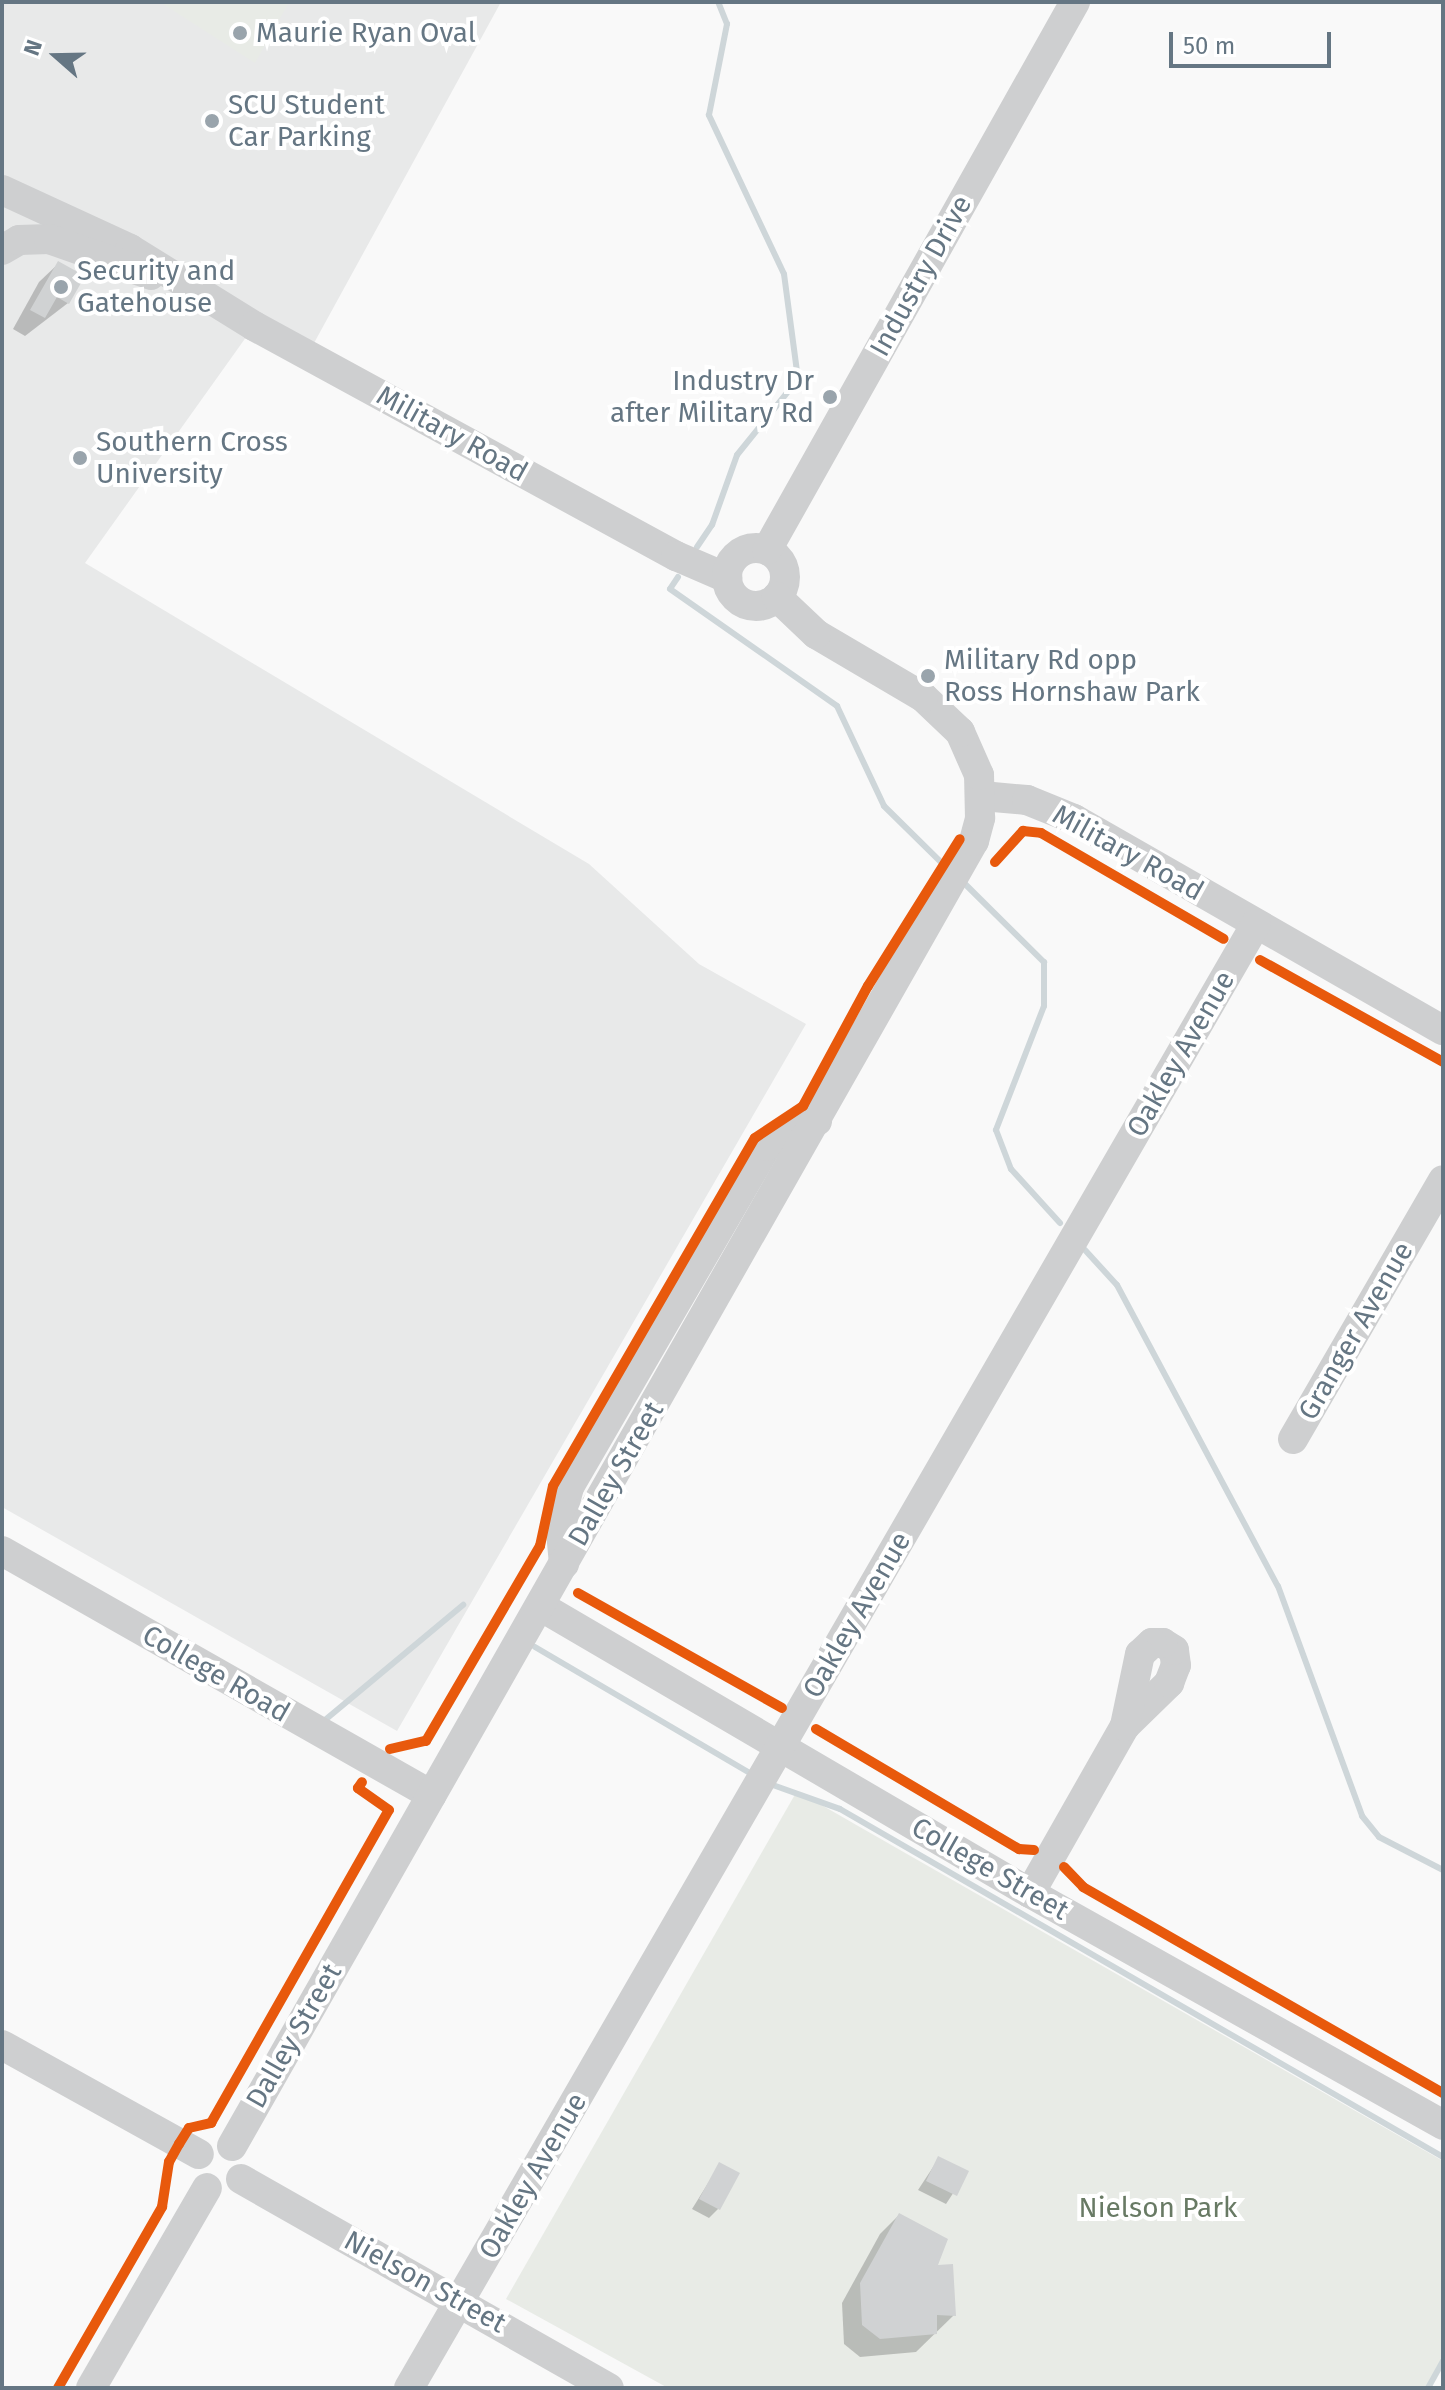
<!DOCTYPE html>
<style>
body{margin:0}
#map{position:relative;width:1445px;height:2390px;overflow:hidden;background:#f9f9f9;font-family:"Fira Sans",sans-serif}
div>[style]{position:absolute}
.built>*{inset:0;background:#e8e9e9}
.green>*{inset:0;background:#e8ebe6}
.shadow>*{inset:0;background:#0003}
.stream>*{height:6px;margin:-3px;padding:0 3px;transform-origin:3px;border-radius:3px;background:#ced6d9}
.building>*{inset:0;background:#d0d2d3}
.minor>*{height:30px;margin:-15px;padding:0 15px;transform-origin:15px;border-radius:15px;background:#cecfd0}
.minor>.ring{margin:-15px;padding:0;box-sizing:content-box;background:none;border:30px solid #cecfd0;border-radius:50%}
.cycleway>*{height:10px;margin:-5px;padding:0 5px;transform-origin:5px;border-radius:5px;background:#e8590c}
.dots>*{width:22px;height:22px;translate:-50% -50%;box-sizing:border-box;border:4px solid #fff;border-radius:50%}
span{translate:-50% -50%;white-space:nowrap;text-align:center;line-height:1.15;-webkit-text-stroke:8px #fff;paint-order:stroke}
.poi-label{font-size:28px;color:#657683}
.left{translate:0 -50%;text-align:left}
.right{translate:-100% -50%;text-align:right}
.street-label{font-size:28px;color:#657683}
.park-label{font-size:28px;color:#687a64}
.frame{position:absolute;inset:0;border:4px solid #657683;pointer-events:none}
.north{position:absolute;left:16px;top:16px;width:80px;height:80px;-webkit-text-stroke:6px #fff;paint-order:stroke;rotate:290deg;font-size:22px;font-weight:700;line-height:32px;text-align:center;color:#657683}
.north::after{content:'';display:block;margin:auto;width:28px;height:36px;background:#657683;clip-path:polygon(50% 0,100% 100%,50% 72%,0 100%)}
.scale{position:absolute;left:1169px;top:32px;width:162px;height:36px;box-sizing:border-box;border:4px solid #657683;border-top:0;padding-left:10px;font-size:24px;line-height:28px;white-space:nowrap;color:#657683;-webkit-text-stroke:6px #fff;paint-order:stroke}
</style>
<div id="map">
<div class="built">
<i style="clip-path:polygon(2px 2px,501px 2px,308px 354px,254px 326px,85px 563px,589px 864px,699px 964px,806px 1024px,397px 1731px,2px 1507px)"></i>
</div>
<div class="green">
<i style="clip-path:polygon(160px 2px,289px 2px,255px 63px)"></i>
<i style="clip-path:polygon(797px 1791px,1443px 2161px,1443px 2360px,1426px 2388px,668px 2388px,506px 2299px)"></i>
</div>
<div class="shadow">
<i style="clip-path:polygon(58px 264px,68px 303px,25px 336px,13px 329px,39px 282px)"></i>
<i style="clip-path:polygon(939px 2158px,967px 2172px,946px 2204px,918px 2190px)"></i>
<i style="clip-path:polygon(720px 2164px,718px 2209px,709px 2218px,692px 2209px)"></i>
<i style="clip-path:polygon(899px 2215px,954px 2315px,916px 2352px,860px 2357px,844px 2344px,842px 2303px,880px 2234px)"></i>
</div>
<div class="stream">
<i style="left:697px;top:547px;width:27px;rotate:-56deg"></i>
<i style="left:712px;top:525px;width:74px;rotate:-70.3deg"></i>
<i style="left:737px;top:455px;width:97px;rotate:-51.2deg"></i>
<i style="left:798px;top:379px;width:106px;rotate:-97.6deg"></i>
<i style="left:784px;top:274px;width:176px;rotate:-115.3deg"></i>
<i style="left:709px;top:115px;width:93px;rotate:-78.8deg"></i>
<i style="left:727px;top:24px;width:24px;rotate:-112deg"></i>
<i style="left:678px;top:577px;width:14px;rotate:124deg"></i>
<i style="left:670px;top:589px;width:204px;rotate:35deg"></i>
<i style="left:837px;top:706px;width:110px;rotate:64.8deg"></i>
<i style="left:884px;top:806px;width:91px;rotate:44.6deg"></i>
<i style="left:961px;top:880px;width:117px;rotate:44.7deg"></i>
<i style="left:1044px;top:962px;width:44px;rotate:90deg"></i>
<i style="left:1044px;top:1006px;width:133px;rotate:111.2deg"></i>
<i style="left:996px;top:1130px;width:42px;rotate:69deg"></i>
<i style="left:1011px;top:1169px;width:73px;rotate:47.8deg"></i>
<i style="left:1085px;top:1250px;width:47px;rotate:47.6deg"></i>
<i style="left:1117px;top:1285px;width:341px;rotate:61.9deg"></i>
<i style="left:1278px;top:1586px;width:245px;rotate:69.9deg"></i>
<i style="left:1362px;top:1816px;width:27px;rotate:51deg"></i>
<i style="left:1379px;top:1837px;width:72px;rotate:27.3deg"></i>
<i style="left:535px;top:1647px;width:253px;rotate:30.4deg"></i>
<i style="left:325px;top:1720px;width:180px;rotate:-39.8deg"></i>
<i style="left:770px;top:1784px;width:74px;rotate:19.7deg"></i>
<i style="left:840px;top:1809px;width:696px;rotate:29.99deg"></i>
<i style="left:1428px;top:2388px;width:31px;rotate:-61deg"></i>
</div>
<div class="building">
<i style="clip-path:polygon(58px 261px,85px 276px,69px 304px,57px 297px,45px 318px,30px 310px)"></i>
<i style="clip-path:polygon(938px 2156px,969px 2171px,957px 2196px,926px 2181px)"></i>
<i style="clip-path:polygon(719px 2162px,740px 2173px,720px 2210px,699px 2199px)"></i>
<i style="clip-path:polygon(899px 2213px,948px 2239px,938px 2265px,953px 2264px,956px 2316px,937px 2315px,937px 2334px,880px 2339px,862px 2325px,860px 2283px)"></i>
</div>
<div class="minor">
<i style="left:2px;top:190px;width:141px;rotate:24.7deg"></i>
<i style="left:130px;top:249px;width:146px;rotate:31.8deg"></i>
<i style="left:254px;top:326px;width:481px;rotate:28.6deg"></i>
<i style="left:676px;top:556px;width:56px;rotate:23.3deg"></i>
<i style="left:2px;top:250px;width:20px;rotate:-30deg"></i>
<i style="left:19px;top:240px;width:30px;rotate:-2deg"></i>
<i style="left:49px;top:239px;width:108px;rotate:19.4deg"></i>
<i class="ring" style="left:727px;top:548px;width:28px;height:28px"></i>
<i style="left:767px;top:550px;width:629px;rotate:-60.66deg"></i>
<i style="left:982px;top:796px;width:45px;rotate:5.1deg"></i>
<i style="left:1027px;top:800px;width:51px;rotate:22deg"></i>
<i style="left:1074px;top:819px;width:425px;rotate:29.8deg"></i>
<i style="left:1293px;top:1439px;width:299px;rotate:-59.9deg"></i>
<i style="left:2px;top:1551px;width:494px;rotate:29.6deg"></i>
<i style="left:564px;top:1564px;width:43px;rotate:-95.3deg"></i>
<i style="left:560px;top:1521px;width:35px;rotate:-75deg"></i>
<i style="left:569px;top:1487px;width:394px;rotate:-59.9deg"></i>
<i style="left:767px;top:1146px;width:56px;rotate:-26.6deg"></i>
<i style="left:540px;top:1606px;width:568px;rotate:30.36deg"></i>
<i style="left:1030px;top:1893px;width:474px;rotate:29.3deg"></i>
<i style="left:1030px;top:1893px;width:192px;rotate:-60.4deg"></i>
<i style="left:1125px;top:1726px;width:62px;rotate:-44.3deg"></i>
<i style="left:1169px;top:1683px;width:19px;rotate:-69deg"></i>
<i style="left:1176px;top:1665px;width:15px;rotate:-98deg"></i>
<i style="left:1174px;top:1650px;width:13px;rotate:-148deg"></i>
<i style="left:1163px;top:1643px;width:11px;rotate:180deg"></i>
<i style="left:1152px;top:1643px;width:16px;rotate:137deg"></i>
<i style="left:1140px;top:1654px;width:74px;rotate:101.8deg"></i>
<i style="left:2px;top:2045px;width:225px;rotate:29deg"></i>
<i style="left:232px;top:2146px;width:1501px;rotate:-60.38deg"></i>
<i style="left:974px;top:841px;width:24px;rotate:-75deg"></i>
<i style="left:980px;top:818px;width:43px;rotate:-91.3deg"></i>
<i style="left:979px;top:775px;width:47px;rotate:-113.8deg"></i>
<i style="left:960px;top:732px;width:51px;rotate:-136.6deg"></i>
<i style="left:923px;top:697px;width:124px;rotate:-149.5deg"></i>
<i style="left:816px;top:634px;width:54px;rotate:-136.5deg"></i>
<i style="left:241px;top:2179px;width:423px;rotate:29.6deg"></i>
<i style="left:91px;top:2388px;width:231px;rotate:-59.9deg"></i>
<i style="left:409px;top:2388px;width:1691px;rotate:-59.95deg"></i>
</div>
<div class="cycleway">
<i style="left:995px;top:862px;width:42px;rotate:-47.9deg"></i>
<i style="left:1023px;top:831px;width:18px;rotate:6deg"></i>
<i style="left:1041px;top:833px;width:211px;rotate:30.1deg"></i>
<i style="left:1260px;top:960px;width:210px;rotate:29.1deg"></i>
<i style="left:578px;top:1593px;width:234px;rotate:29.4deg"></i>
<i style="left:816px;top:1729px;width:236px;rotate:30.6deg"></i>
<i style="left:1019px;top:1849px;width:15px;rotate:4deg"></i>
<i style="left:390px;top:1749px;width:37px;rotate:-13deg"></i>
<i style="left:426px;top:1741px;width:226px;rotate:-59.7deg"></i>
<i style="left:540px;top:1546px;width:61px;rotate:-77.8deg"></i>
<i style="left:553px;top:1486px;width:402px;rotate:-59.9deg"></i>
<i style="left:755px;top:1138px;width:58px;rotate:-33.7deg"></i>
<i style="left:803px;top:1106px;width:136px;rotate:-61.6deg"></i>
<i style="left:868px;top:986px;width:173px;rotate:-58deg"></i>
<i style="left:1064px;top:1867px;width:28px;rotate:46deg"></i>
<i style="left:1083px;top:1887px;width:415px;rotate:29.8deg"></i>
<i style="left:58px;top:2388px;width:209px;rotate:-60.1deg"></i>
<i style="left:162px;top:2207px;width:46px;rotate:-81.2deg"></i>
<i style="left:169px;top:2162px;width:21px;rotate:-61deg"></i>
<i style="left:179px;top:2144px;width:19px;rotate:-58deg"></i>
<i style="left:189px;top:2128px;width:23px;rotate:-13deg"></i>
<i style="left:211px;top:2123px;width:360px;rotate:-60.4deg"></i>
<i style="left:389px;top:1810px;width:38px;rotate:-145deg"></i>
<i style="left:358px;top:1788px;width:7px;rotate:-56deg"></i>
</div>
<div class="dots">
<i style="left:240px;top:33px;background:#99a4ac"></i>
<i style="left:212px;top:121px;background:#99a4ac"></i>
<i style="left:61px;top:287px;background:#99a4ac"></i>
<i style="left:830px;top:397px;background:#99a4ac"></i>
<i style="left:80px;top:458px;background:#99a4ac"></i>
<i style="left:928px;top:676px;background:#99a4ac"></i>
</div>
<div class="poi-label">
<span class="left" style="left:256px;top:33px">Maurie Ryan Oval</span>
<span class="left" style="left:228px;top:121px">SCU Student<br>Car Parking</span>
<span class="left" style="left:77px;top:287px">Security and<br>Gatehouse</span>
<span class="right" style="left:814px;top:397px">Industry Dr<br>after Military Rd</span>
<span class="left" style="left:96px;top:458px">Southern Cross<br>University</span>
<span class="left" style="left:944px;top:676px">Military Rd opp<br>Ross Hornshaw Park</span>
</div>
<div class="street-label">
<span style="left:921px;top:276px;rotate:-61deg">Industry Drive</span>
<span style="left:452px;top:434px;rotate:29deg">Military Road</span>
<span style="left:1128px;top:853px;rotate:29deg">Military Road</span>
<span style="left:1181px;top:1054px;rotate:-60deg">Oakley Avenue</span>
<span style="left:1356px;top:1331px;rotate:-60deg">Granger Avenue</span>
<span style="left:616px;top:1474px;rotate:-60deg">Dalley Street</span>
<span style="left:857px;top:1615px;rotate:-60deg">Oakley Avenue</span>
<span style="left:216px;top:1674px;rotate:30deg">College Road</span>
<span style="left:990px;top:1869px;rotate:30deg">College Street</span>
<span style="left:294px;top:2036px;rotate:-60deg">Dalley Street</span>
<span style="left:533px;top:2176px;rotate:-60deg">Oakley Avenue</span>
<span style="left:425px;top:2282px;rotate:29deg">Nielson Street</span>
</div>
<div class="park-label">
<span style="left:1158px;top:2208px">Nielson Park</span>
</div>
<div class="frame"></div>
<div class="north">N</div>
<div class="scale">50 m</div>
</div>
